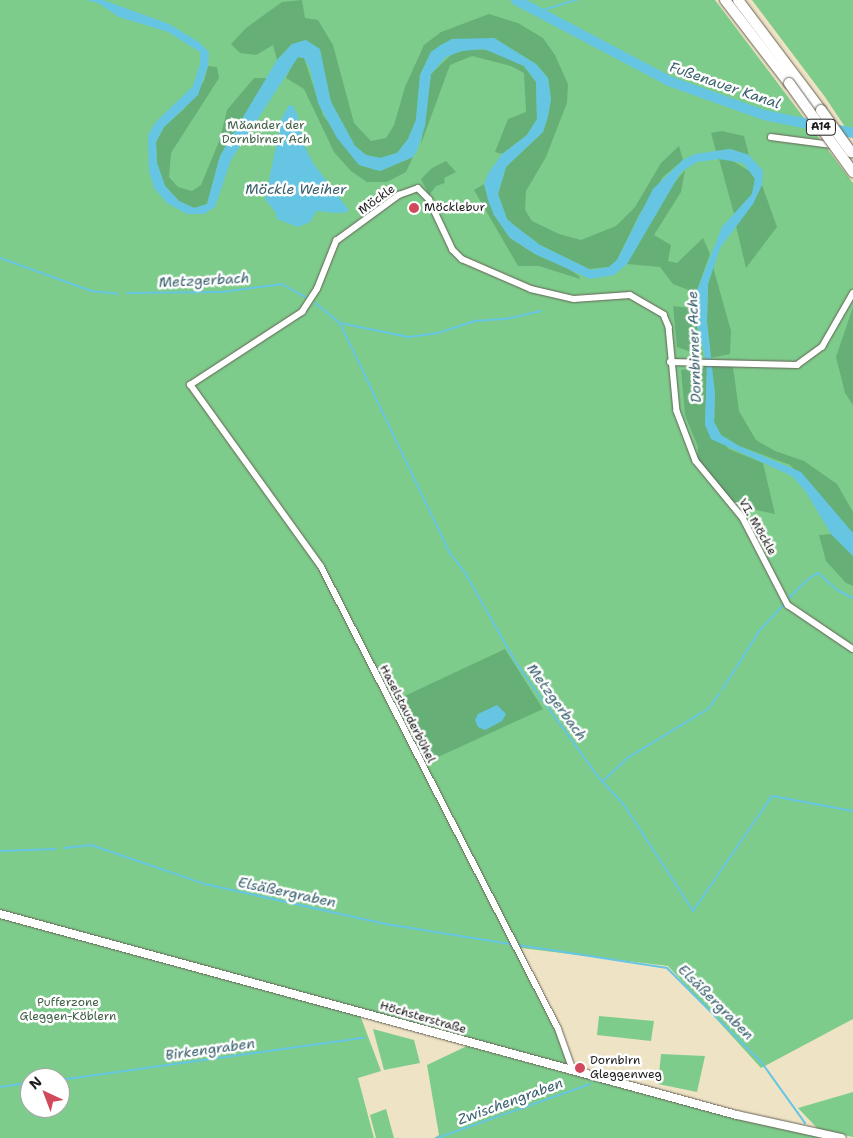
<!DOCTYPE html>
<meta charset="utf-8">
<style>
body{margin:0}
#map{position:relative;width:853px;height:1138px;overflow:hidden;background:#efe3c5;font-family:"Shantell Sans",sans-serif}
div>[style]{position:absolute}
.green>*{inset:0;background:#7ecc8b}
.forest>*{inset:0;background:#66b077}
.water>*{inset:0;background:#65c5e3}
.stream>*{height:2px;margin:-1px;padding:0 1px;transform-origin:1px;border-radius:1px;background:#65c5e3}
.river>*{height:10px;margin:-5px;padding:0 5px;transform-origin:5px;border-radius:5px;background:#65c5e3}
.roads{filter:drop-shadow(0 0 1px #666257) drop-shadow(0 0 1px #666257)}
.street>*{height:5.5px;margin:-2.75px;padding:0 2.75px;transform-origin:2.75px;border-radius:2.75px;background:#fff}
.secondary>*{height:8px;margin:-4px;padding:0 4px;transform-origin:4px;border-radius:4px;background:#fff}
.highway>*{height:10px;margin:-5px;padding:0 5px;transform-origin:5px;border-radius:5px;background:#fff}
.bridges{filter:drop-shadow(0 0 1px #666257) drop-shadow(0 0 1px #666257)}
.highway-bridge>*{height:10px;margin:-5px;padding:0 5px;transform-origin:5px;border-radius:5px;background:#fff}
.dots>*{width:14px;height:14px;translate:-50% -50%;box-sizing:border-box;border:2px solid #fff;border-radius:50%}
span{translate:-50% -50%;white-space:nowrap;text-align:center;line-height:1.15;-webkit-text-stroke:5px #fff;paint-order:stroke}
.shield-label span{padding:1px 4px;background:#fff;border:1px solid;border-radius:4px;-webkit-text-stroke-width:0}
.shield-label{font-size:11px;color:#1c1c1c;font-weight:700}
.park-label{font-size:12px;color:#436248}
.street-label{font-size:12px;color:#1c1c1c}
.poi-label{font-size:12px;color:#1c1c1c}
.left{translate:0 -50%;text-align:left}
.water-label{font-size:14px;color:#39606c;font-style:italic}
.north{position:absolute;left:20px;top:1068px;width:50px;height:50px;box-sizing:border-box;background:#fff;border:1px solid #a4a4a4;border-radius:50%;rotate:317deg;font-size:14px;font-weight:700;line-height:20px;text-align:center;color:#1c1c1c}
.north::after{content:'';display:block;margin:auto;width:18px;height:22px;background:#d1495b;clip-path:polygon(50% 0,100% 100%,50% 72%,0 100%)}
</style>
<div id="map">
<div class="green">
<i style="clip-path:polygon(0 0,715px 0,853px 183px,853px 1019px,761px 1068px,668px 966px,521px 948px,567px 1050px,569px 1067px,0 911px)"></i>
<i style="clip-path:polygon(752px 0,853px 0,853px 139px,825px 97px)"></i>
<i style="clip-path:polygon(evenodd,0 917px,360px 1015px,381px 1071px,358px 1078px,374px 1138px,0 1138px,0 917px,30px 1078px,60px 1078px,60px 1108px,30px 1108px,30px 1078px)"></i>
<i style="clip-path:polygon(599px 1016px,654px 1021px,651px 1041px,597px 1035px)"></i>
<i style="clip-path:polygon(373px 1029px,414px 1040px,420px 1063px,384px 1070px)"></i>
<i style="clip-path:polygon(467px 1046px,730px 1117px,824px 1138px,434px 1138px,439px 1135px,427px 1065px)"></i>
<i style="clip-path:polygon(661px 1054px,705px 1056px,697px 1092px,658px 1084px)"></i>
<i style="clip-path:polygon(853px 1092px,853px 1137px,819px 1130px,798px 1108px)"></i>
<i style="clip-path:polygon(386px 1109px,394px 1138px,376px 1138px,370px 1115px)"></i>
</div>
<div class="forest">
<i style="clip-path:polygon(302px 0,305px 18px,318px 20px,333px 45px,354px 123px,371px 141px,386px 138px,394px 125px,405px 87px,424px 45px,441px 32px,489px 14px,518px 23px,543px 38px,555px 55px,568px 84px,567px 103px,546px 157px,526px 191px,525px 210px,532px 221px,559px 234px,581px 240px,616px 226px,635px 207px,661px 163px,679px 146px,683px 160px,663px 177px,639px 215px,617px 260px,609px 267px,589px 269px,540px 245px,515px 226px,507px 219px,498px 194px,506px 167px,543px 132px,548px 116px,551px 99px,548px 78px,536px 64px,494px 38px,441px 45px,431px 52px,420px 75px,416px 120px,408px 139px,397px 153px,380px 158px,366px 155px,355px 146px,331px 102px,323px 72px,292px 44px,277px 60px,273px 45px,256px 55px,240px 53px,231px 44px,246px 28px,282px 2px)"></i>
<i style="clip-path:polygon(472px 49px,490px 50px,524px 66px,536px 82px,537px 119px,527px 135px,502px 154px,495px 152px,508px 119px,526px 112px,524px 73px,511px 66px,472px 56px,450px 65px,421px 144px,431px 74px,453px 53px)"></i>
<i style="clip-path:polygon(296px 57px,304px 58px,323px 115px,359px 165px,380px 171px,413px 157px,406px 172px,387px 182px,367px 182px,351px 171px,334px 152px,304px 89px,286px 78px)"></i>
<i style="clip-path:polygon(208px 66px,217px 67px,219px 78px,171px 153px,169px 177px,178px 187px,192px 191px,201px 185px,220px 139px,227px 110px,254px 78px,267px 78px,220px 156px,207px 204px,194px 208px,179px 201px,165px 186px,157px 163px,156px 142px,164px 127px,185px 108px,204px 81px)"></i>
<i style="clip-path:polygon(722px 131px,744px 136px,749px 155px,730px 149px,716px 151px,711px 133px)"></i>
<i style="clip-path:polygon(719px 159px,731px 160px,751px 172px,755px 179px,752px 194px,734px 214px)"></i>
<i style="clip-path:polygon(446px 161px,456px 172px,444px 178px,445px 183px,436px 186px,429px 195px,421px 179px,432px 168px)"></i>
<i style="clip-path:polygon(685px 170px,681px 192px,654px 235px,671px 245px,668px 261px,677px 263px,703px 238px,710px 254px,696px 293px,673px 284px,660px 267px,627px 264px,670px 188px)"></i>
<i style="clip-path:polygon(484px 184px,494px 215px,510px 238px,535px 254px,569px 269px,579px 276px,580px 279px,539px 266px,518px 266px,474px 190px)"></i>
<i style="clip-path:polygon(762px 185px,777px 227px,746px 268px,736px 226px)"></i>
<i style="clip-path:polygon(713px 267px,731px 331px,730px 354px,711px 358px,707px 322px,708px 284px)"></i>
<i style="clip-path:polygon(673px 306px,693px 308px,703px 356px,677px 347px)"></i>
<i style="clip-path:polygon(853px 307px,853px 405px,845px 393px,836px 357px)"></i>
<i style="clip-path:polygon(707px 365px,705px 425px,729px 449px,763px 463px,775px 514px,733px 505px,697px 467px,698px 447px,685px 415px,681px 370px)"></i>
<i style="clip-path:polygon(711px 365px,733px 367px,739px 411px,756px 440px,775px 451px,804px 461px,837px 484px,853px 512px,853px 533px,790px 465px,739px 446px,721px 435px,714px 422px,715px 394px)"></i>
<i style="clip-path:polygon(831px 534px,853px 556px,853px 586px,846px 583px,826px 561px,819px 535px)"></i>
<i style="clip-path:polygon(505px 649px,543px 709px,425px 763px,394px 701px)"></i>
</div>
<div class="water">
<i style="clip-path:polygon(86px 0,103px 0,169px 24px,199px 42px,209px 52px,208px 66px,198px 95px,164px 127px,156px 142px,157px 163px,165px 186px,179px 201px,194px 208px,207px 204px,220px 156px,277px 60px,292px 44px,306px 40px,320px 49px,331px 102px,355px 146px,366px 155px,380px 158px,397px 153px,408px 139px,416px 120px,420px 75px,431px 52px,441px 45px,452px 39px,494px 38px,536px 64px,548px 78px,551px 99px,548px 116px,543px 132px,506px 167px,498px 194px,507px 219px,515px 226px,540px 245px,591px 270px,609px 267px,617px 260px,653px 189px,683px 160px,695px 154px,730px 149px,749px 155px,763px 171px,762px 185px,753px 204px,720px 248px,708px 284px,707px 322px,715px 394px,714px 422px,721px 435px,739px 446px,801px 472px,853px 533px,853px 556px,831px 534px,806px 492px,792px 476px,711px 439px,705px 425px,707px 365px,693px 308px,696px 293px,722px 227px,752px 194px,755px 179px,743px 163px,719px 159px,697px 162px,681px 172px,627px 264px,614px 275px,590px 279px,535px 254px,510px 238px,494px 215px,488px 200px,484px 184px,489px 172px,502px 154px,527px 135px,537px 119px,536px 82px,524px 66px,484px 49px,462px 51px,446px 57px,431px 74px,425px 126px,417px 151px,413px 157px,380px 171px,359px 165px,337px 138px,318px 103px,310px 69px,304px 58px,298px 57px,231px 160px,215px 207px,204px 214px,187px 214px,167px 203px,154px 188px,149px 171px,148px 135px,155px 123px,193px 86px,200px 64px,200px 52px,168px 32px,119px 17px,98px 3px)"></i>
<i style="clip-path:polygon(289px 105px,293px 106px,297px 114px,303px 143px,313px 163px,348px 209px,348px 212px,336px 213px,316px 211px,310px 222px,298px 227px,277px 219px,276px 213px,265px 199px,282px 118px)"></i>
<i style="clip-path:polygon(497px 705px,506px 714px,502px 721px,485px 730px,478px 727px,475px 720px,478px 714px)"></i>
</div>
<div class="stream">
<i style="left:540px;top:11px;width:39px;rotate:-17deg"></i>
<i style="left:0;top:258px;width:97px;rotate:19.9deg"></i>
<i style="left:91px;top:291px;width:27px;rotate:6deg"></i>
<i style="left:127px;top:293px;width:95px;rotate:-0.6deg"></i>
<i style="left:222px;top:292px;width:61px;rotate:-7.6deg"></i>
<i style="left:282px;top:284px;width:31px;rotate:29deg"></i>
<i style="left:315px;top:303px;width:32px;rotate:39deg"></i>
<i style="left:340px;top:323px;width:254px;rotate:64.5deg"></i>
<i style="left:449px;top:552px;width:24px;rotate:52deg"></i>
<i style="left:464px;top:571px;width:109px;rotate:60.4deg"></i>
<i style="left:518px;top:666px;width:138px;rotate:54.1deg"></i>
<i style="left:599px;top:778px;width:37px;rotate:47deg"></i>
<i style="left:624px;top:805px;width:126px;rotate:56.9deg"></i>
<i style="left:693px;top:911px;width:140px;rotate:-55.5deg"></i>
<i style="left:772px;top:796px;width:82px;rotate:10.5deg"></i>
<i style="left:340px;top:323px;width:70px;rotate:11.5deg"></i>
<i style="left:409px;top:337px;width:29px;rotate:-8deg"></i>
<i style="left:438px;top:333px;width:38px;rotate:-18deg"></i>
<i style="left:474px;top:321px;width:32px;rotate:-4deg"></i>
<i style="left:506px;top:319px;width:36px;rotate:-13deg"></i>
<i style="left:788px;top:599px;width:28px;rotate:-45deg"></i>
<i style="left:808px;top:579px;width:12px;rotate:-31deg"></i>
<i style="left:818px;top:573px;width:28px;rotate:41deg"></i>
<i style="left:839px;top:591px;width:16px;rotate:27deg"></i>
<i style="left:722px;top:690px;width:71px;rotate:-57.7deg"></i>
<i style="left:760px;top:630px;width:34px;rotate:-47deg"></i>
<i style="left:604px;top:780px;width:34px;rotate:-43deg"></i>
<i style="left:629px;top:757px;width:92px;rotate:-31.3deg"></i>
<i style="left:708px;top:709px;width:19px;rotate:-54deg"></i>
<i style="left:64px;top:848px;width:27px;rotate:-6deg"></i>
<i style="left:91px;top:845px;width:120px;rotate:18.9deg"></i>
<i style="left:205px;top:884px;width:185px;rotate:12.5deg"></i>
<i style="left:386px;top:924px;width:126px;rotate:9.2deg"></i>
<i style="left:0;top:851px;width:56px;rotate:-2deg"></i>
<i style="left:518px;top:945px;width:151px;rotate:8.8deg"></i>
<i style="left:667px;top:968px;width:134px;rotate:45deg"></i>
<i style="left:762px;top:1063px;width:74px;rotate:54.4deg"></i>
<i style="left:60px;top:1080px;width:307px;rotate:-7.9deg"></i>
<i style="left:0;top:1087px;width:30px;rotate:-8deg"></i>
<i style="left:437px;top:1138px;width:162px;rotate:-19.4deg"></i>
</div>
<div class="river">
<i style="left:516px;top:0;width:173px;rotate:27.9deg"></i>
<i style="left:669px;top:81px;width:101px;rotate:19.7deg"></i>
<i style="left:764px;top:115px;width:91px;rotate:11.4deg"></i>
</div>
<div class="roads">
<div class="street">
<i style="left:771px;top:137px;width:63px;rotate:7.4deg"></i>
<i style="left:670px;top:362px;width:127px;rotate:1.4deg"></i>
<i style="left:797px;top:365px;width:31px;rotate:-36deg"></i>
<i style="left:822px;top:347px;width:62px;rotate:-60.1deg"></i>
<i style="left:573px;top:1071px;width:45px;rotate:-109.7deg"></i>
<i style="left:558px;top:1029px;width:519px;rotate:-117.16deg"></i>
<i style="left:321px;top:567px;width:224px;rotate:-125.7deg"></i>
<i style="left:190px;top:385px;width:134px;rotate:-33.1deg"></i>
<i style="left:302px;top:312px;width:27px;rotate:-57deg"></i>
<i style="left:317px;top:289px;width:52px;rotate:-68.4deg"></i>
<i style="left:336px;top:241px;width:78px;rotate:-36.1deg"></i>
<i style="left:399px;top:195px;width:20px;rotate:-20deg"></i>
<i style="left:418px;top:188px;width:16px;rotate:45deg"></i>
<i style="left:429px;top:199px;width:56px;rotate:64.8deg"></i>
<i style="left:453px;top:250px;width:13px;rotate:45deg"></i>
<i style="left:462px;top:259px;width:75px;rotate:23.5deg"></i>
<i style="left:531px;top:289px;width:44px;rotate:13.1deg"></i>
<i style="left:574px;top:299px;width:56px;rotate:-4.1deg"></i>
<i style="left:630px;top:295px;width:39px;rotate:30deg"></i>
<i style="left:664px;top:315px;width:13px;rotate:67deg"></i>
<i style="left:669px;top:327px;width:84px;rotate:84.6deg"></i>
<i style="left:677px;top:411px;width:53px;rotate:69.2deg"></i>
<i style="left:696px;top:461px;width:74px;rotate:50.5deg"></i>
<i style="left:743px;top:518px;width:98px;rotate:62.7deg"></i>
<i style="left:788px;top:605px;width:78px;rotate:34.1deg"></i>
</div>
<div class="secondary">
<i style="left:0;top:914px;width:764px;rotate:15.26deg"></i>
<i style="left:737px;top:1115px;width:107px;rotate:12.4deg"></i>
</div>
<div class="highway">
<i style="left:725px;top:0;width:105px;rotate:52.4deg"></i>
<i style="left:738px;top:0;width:138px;rotate:53deg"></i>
</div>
</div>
<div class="bridges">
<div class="highway-bridge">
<i style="left:789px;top:83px;width:110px;rotate:54.3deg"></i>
<i style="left:821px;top:110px;width:52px;rotate:54.5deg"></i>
</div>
</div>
<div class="dots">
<i style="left:414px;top:208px;background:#d1495b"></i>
<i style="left:580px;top:1068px;background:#d1495b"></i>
</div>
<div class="shield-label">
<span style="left:821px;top:127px">A14</span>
</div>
<div class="park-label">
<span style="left:266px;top:133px">Mäander der<br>Dornbirner Ach</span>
<span style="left:68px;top:1010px">Pufferzone<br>Gleggen-Köblern</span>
</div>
<div class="street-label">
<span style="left:377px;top:200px;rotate:-36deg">Möckle</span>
<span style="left:757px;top:527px;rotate:60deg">VI. Möckle</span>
<span style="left:407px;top:714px;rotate:63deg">Haselstauderbühel</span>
<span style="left:423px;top:1018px;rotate:16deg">Höchsterstraße</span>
</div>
<div class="poi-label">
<span class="left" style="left:424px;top:208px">Möcklebur</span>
<span class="left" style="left:590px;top:1068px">Dornbirn<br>Gleggenweg</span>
</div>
<div class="water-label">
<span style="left:725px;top:85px;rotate:19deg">Fußenauer Kanal</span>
<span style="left:296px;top:189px">Möckle Weiher</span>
<span style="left:204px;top:280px;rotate:-3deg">Metzgerbach</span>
<span style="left:694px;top:347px;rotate:-92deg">Dornbirner Ache</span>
<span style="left:557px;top:702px;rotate:54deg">Metzgerbach</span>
<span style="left:287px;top:892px;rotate:12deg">Elsäßergraben</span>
<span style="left:716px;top:1002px;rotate:45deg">Elsäßergraben</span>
<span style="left:210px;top:1049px;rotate:-8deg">Birkengraben</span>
<span style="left:510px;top:1101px;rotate:-20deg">Zwischengraben</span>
</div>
<div class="north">N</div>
</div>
